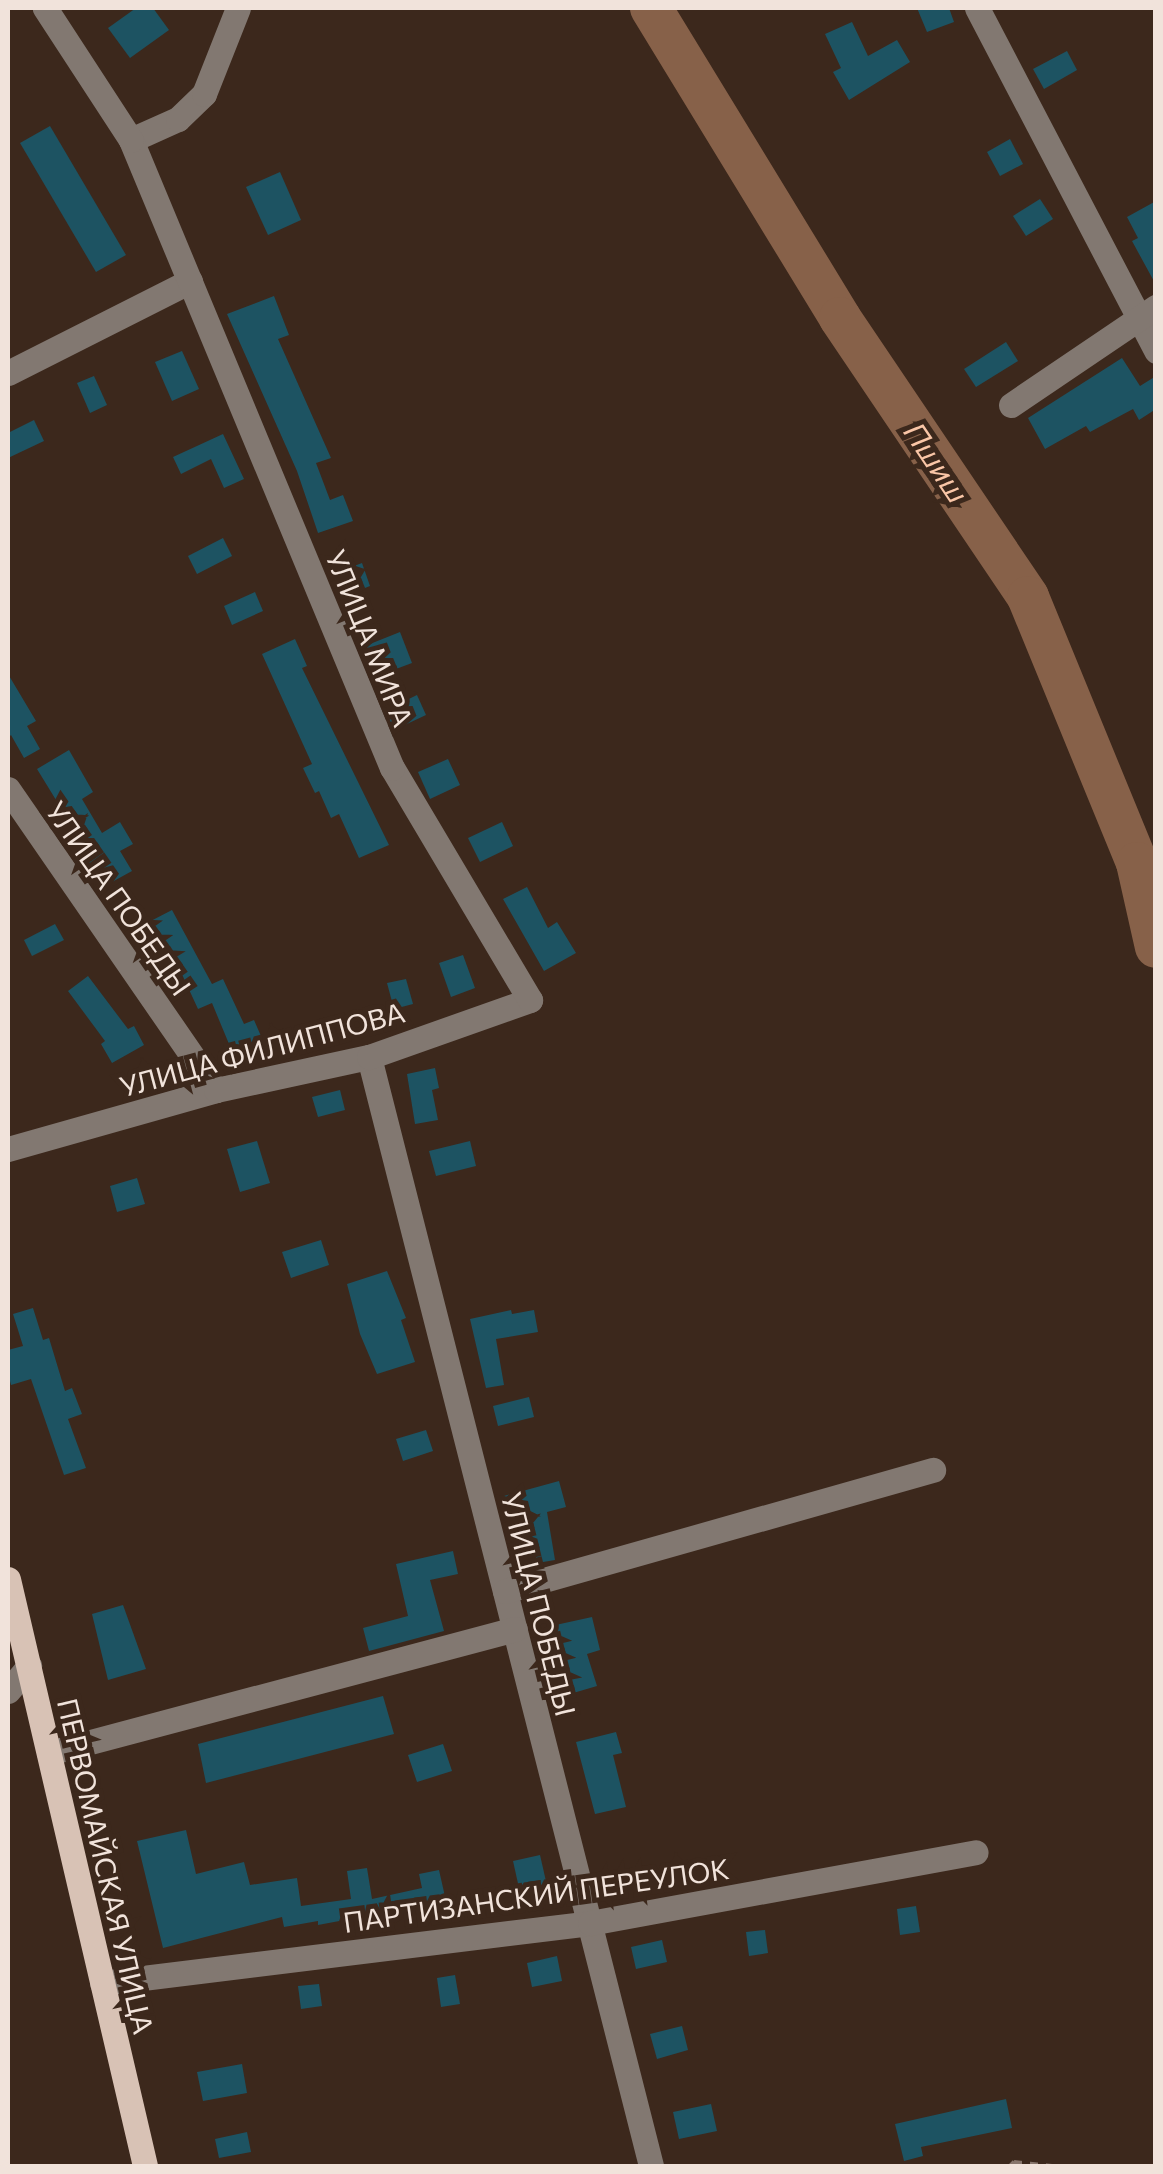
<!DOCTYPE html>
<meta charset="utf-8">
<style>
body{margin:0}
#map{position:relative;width:1163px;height:2174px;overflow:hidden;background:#3c281c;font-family:Commissioner,sans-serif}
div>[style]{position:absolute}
.river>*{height:42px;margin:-21px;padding:0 21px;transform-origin:21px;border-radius:21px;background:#876149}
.building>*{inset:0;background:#1d5362}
.path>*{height:4px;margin-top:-2px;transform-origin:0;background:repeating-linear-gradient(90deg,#88766c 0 8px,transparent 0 16px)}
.minor>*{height:25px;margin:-12.5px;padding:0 12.5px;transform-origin:12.5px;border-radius:12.5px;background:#827871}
.major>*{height:25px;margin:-12.5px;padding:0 12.5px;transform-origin:12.5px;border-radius:12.5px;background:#d8c2b5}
span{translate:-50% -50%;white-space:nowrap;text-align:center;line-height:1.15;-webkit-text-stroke:10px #3c281c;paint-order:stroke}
.street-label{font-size:28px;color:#f1e3db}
.water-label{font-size:30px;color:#fac6a7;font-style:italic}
.frame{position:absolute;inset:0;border:10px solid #f1e3db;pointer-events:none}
</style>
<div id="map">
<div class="river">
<i style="left:651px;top:8px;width:363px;rotate:58.6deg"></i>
<i style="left:840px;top:318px;width:336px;rotate:56deg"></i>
<i style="left:1028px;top:597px;width:287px;rotate:67.7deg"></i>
<i style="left:1137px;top:863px;width:86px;rotate:77.3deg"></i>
</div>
<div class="building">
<i style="clip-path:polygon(136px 8px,153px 8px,169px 30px,130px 58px,108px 28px)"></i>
<i style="clip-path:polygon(917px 8px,949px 8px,954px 22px,927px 32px)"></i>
<i style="clip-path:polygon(852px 22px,868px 56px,897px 40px,910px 62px,849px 100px,833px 72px,841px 68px,825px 34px)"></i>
<i style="clip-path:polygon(1067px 51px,1077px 70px,1044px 89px,1033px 69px)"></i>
<i style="clip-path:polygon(50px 126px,126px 255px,96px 272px,20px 143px)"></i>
<i style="clip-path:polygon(1010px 139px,1023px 164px,1000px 176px,987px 152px)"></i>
<i style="clip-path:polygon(280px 172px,301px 220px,268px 235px,246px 187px)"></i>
<i style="clip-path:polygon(1040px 199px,1053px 219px,1026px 236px,1013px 216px)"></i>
<i style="clip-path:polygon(1156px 201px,1156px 285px,1132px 241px,1138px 238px,1127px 217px)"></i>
<i style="clip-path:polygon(274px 296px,289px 335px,278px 339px,331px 458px,316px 463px,330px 500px,343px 495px,353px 521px,318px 533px,297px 471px,227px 314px)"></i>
<i style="clip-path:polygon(1006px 342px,1018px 361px,976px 387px,964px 369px)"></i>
<i style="clip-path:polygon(182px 351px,199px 389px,172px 401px,155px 362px)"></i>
<i style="clip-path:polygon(1122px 358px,1140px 386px,1156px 376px,1156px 409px,1139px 420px,1133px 409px,1090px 432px,1086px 426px,1045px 449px,1028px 418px)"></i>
<i style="clip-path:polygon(94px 376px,107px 405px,90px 413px,77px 383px)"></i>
<i style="clip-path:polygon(34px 420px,44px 441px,8px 458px,8px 433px)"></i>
<i style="clip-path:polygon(223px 434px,244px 479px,224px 488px,211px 459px,181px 474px,173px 457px)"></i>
<i style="clip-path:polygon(223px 538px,232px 556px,197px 574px,188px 556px)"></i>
<i style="clip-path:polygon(362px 563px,370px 586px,342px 597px,333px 574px)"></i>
<i style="clip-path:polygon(255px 592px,263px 611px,232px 625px,224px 606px)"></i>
<i style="clip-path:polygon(400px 632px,412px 663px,372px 678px,360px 648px)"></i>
<i style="clip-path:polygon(295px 639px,307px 666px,302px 668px,389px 845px,359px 858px,339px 814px,331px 818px,319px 791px,315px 793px,303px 768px,312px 764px,262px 654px)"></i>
<i style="clip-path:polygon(8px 674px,36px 721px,27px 726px,40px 749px,24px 758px,11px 735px,8px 738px)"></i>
<i style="clip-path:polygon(417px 695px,426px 715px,394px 730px,386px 710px)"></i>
<i style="clip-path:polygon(69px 750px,93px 792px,82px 799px,102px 833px,120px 822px,133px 844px,120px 851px,132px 871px,112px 882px,101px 863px,92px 868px,79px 846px,83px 844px,37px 769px)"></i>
<i style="clip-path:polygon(448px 759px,460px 785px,430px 799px,418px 772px)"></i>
<i style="clip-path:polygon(502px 822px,513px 846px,480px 862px,468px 838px)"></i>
<i style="clip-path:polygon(527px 887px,548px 928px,557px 922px,576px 953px,544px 971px,503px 899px)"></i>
<i style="clip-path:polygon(172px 910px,212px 984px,223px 979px,244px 1024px,254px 1020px,264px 1043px,234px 1056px,212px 1003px,198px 1009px,180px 970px,174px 972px,159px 944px,154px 946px,143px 925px)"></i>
<i style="clip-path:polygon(55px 924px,64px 940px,32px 956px,24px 940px)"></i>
<i style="clip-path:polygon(463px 955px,475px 988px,451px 997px,439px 963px)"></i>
<i style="clip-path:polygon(88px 976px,128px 1029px,134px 1026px,144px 1045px,112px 1063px,101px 1044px,105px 1041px,68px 991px)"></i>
<i style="clip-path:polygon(406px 979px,413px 1004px,394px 1009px,387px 983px)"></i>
<i style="clip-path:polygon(435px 1068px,439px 1088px,432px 1090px,438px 1120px,415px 1124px,407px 1074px)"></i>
<i style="clip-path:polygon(340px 1090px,345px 1110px,318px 1117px,312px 1097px)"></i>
<i style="clip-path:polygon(257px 1141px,270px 1183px,240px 1192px,227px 1149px)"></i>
<i style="clip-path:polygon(470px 1141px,476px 1166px,436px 1176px,429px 1151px)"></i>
<i style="clip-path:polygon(137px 1178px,145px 1204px,117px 1212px,110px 1186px)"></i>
<i style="clip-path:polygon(321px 1240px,329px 1265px,291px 1278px,282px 1252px)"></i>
<i style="clip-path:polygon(387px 1271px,406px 1318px,401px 1320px,415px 1362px,377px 1374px,360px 1334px,347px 1284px)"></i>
<i style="clip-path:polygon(33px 1308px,43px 1340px,49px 1338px,65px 1391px,72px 1388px,82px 1414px,68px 1419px,86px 1468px,64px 1475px,31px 1379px,11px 1385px,8px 1373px,8px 1350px,23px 1346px,13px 1314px)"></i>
<i style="clip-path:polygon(511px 1310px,512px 1314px,534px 1310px,538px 1332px,496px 1339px,504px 1385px,486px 1388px,470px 1319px)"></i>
<i style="clip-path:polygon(529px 1397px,534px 1417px,498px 1426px,493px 1406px)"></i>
<i style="clip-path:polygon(426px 1430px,433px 1451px,403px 1461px,396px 1439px)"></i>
<i style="clip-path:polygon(559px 1481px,566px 1507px,547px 1512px,555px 1560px,537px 1563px,529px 1517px,512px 1522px,504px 1496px)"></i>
<i style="clip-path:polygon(453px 1551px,458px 1574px,430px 1580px,444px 1631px,369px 1651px,363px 1628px,408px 1616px,396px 1564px)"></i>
<i style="clip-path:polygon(123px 1605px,146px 1669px,108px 1680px,92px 1614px)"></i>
<i style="clip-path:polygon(592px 1617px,600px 1650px,587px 1654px,597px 1686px,563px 1696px,551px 1626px)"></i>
<i style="clip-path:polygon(383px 1696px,394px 1734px,206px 1783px,198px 1744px)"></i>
<i style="clip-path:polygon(616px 1732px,622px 1753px,613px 1755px,626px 1807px,595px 1814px,576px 1742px)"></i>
<i style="clip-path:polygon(443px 1744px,452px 1771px,417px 1782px,408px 1755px)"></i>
<i style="clip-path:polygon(186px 1830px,196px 1874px,244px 1862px,250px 1885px,297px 1878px,301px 1906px,351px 1899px,347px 1871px,367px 1868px,372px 1899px,422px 1888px,419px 1874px,439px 1870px,446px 1901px,318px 1925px,318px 1921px,284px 1927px,282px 1917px,163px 1948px,137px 1841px)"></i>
<i style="clip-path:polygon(540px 1855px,548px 1890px,521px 1897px,513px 1861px)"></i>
<i style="clip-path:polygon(916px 1906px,920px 1932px,900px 1935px,897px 1909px)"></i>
<i style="clip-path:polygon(765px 1930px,768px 1953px,749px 1956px,746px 1932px)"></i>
<i style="clip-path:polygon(662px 1940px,667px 1962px,636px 1969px,631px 1947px)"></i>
<i style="clip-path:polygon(557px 1956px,562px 1981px,532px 1987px,527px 1963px)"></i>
<i style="clip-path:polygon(455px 1975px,460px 2004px,441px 2007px,437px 1978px)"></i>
<i style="clip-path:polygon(319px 1984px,322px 2006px,301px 2009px,298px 1986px)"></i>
<i style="clip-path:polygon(682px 2026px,688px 2050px,657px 2059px,650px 2034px)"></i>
<i style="clip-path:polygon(242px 2064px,247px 2093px,203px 2101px,197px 2072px)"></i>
<i style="clip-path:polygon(1006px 2099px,1012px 2128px,921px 2147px,923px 2156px,904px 2161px,895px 2124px)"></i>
<i style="clip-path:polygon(711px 2104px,717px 2131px,679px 2139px,673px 2112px)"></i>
<i style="clip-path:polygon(247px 2132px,251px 2152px,219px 2158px,215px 2139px)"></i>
</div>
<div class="path">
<i style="left:1010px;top:2166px;width:6px;rotate:-45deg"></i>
<i style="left:1014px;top:2162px;width:38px;rotate:6deg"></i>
</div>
<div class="minor">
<i style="left:977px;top:8px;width:387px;rotate:62.4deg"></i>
<i style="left:131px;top:140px;width:51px;rotate:-24.1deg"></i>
<i style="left:178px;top:119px;width:36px;rotate:-44deg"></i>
<i style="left:204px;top:94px;width:92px;rotate:-68.4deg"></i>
<i style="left:8px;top:373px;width:204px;rotate:-26.8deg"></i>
<i style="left:1011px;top:405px;width:175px;rotate:-34.1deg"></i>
<i style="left:8px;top:789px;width:366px;rotate:55.4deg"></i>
<i style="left:369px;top:1057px;width:1144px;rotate:75.73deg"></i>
<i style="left:8px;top:1149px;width:216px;rotate:-15.8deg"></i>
<i style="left:216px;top:1090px;width:157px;rotate:-12.2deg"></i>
<i style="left:369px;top:1057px;width:171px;rotate:-19.5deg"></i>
<i style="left:530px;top:1000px;width:270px;rotate:-120.7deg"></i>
<i style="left:392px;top:768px;width:680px;rotate:-112.57deg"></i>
<i style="left:131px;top:140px;width:158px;rotate:-123.1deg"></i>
<i style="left:505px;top:1591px;width:445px;rotate:-15.8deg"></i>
<i style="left:8px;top:1691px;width:33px;rotate:-50deg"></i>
<i style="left:49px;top:1753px;width:482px;rotate:-14.9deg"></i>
<i style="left:102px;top:1983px;width:492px;rotate:-7deg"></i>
<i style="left:590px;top:1923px;width:392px;rotate:-10.4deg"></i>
</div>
<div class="major">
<i style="left:8px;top:1579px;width:603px;rotate:76.86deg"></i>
</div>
<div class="street-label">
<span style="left:370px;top:638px;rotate:68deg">УЛИЦА МИРА</span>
<span style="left:119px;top:898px;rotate:55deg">УЛИЦА ПОБЕДЫ</span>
<span style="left:262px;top:1049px;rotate:-15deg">УЛИЦА ФИЛИППОВА</span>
<span style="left:539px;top:1604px;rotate:76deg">УЛИЦА ПОБЕДЫ</span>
<span style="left:106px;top:1866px;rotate:77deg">ПЕРВОМАЙСКАЯ УЛИЦА</span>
<span style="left:536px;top:1895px;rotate:-8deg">ПАРТИЗАНСКИЙ ПЕРЕУЛОК</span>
</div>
<div class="water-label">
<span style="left:937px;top:462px;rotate:56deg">Пшиш</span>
</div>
<div class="frame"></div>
</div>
